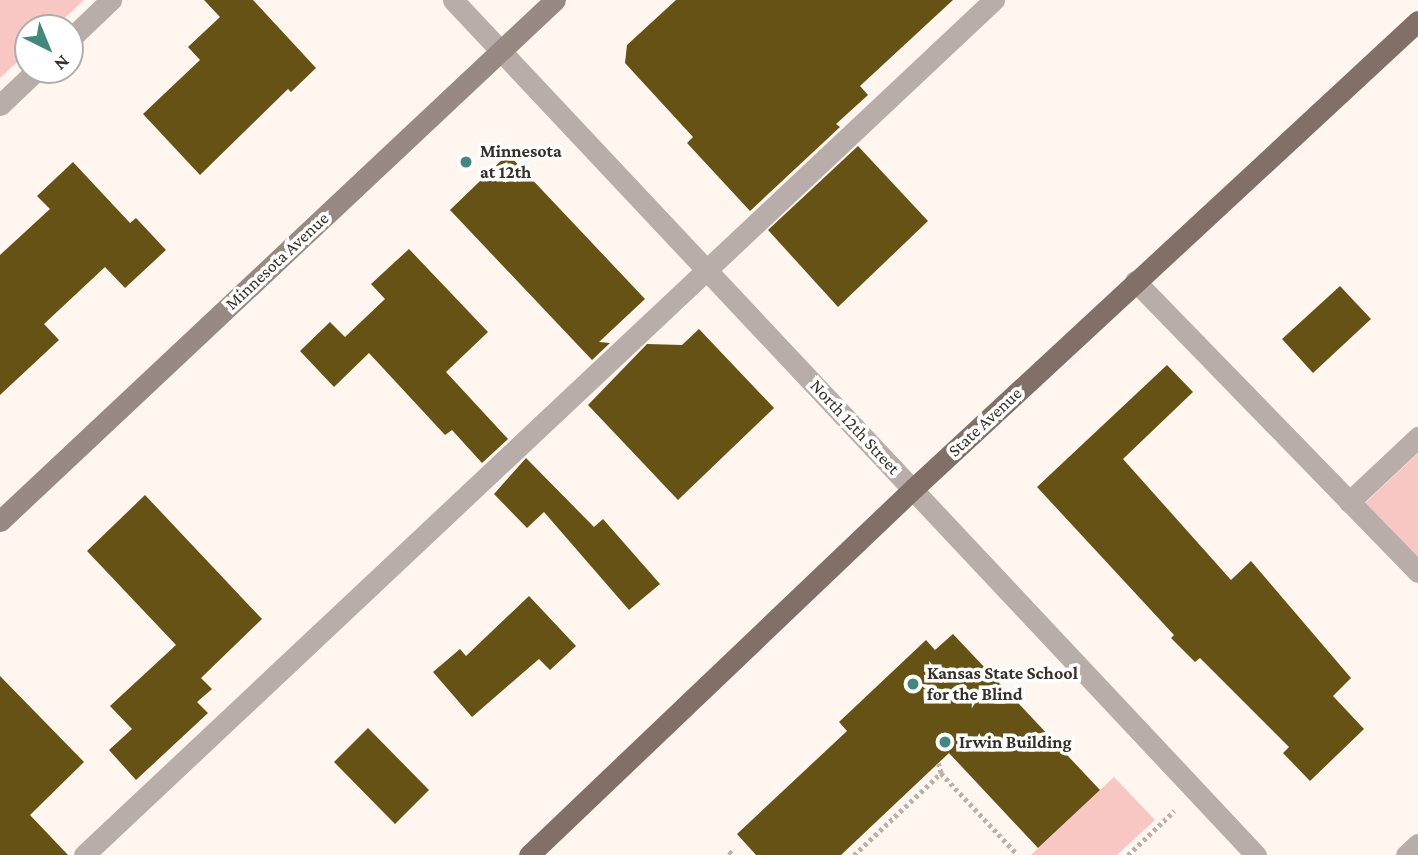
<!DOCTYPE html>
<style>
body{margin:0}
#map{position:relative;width:1418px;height:855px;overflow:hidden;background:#fef6ef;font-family:"Crimson Pro",serif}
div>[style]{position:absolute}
.green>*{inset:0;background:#f8c7c4}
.building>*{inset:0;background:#665214}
.path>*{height:4.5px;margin-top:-2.25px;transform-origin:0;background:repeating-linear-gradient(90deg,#b9b2ab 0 3.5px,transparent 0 7px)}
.lane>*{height:21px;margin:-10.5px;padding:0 10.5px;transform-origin:10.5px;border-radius:10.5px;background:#b8ada9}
.street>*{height:21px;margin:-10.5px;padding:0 10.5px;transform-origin:10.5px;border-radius:10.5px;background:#b8ada9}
.secondary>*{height:21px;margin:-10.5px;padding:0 10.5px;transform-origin:10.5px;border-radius:10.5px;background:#998983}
.primary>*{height:21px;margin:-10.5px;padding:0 10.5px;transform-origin:10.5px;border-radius:10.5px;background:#827068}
.dots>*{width:19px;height:19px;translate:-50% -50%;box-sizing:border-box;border:4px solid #fff;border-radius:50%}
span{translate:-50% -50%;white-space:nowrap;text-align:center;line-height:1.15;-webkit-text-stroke:7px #fff;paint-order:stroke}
.poi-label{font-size:18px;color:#373029;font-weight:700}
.left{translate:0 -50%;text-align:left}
.street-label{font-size:18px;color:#373029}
.north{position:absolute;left:14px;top:14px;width:70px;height:70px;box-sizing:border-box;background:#fff;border:2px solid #afaca9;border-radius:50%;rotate:137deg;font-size:19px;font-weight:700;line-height:28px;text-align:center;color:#373029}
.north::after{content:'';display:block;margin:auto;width:24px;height:32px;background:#44887d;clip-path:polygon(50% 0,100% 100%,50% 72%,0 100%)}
</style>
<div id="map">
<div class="green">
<i style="clip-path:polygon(0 0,84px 0,54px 28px,28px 28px,28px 52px,0 78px)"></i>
<i style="clip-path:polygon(1418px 453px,1418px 559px,1365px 503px)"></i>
<i style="clip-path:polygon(1114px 777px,1155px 820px,1117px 855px,1031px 855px)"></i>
</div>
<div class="building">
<i style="clip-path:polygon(204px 0,253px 0,316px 68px,291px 92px,288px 89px,200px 175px,143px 114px,200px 60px,188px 47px,220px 17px)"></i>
<i style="clip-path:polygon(676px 0,953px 0,860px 86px,868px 95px,836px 124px,840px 127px,750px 211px,687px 143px,693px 137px,625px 63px,627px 45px)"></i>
<i style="clip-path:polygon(858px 146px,928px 221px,838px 307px,768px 230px)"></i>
<i style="clip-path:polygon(508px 154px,645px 299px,599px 342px,610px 343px,592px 360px,450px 210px)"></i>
<i style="clip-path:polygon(73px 162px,130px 223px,136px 218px,166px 250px,125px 288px,105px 267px,44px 324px,59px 340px,0 395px,0 255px,50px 209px,37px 196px)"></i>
<i style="clip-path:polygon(409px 249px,488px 332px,446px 372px,508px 439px,482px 463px,452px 430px,445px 435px,369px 353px,334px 387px,300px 351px,330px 322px,345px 337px,385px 299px,371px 284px)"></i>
<i style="clip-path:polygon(1340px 286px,1371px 319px,1313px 373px,1282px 339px)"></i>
<i style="clip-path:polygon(699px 329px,774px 408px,678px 500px,588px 405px,647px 344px,682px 345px)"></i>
<i style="clip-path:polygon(1167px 365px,1193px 392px,1123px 459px,1231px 580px,1251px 561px,1351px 678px,1333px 696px,1364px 729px,1310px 781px,1283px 753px,1289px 747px,1200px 658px,1195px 662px,1171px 638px,1174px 635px,1037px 487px)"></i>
<i style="clip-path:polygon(526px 458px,594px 527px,603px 519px,660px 584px,629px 610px,544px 512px,527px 528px,494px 494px)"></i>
<i style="clip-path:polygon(145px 495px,262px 619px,201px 678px,212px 689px,197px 702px,208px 713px,136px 780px,109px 750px,132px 729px,110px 706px,176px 645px,87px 551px)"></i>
<i style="clip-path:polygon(529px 596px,576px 646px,550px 670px,539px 659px,472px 717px,433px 672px,460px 649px,466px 656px)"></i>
<i style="clip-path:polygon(953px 634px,1100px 790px,1038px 848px,949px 753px,841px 855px,756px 855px,737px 834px,847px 731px,839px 722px,926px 640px,935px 650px)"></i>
<i style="clip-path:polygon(0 676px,84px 762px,30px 815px,68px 855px,0 855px)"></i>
<i style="clip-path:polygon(368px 728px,429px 790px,395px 824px,334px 762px)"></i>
</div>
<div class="path">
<i style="left:941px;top:773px;width:112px;rotate:46.8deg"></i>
<i style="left:729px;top:851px;width:6px;rotate:45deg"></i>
<i style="left:854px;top:855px;width:120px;rotate:-43.3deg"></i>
<i style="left:941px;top:773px;width:10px;rotate:-107deg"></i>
<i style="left:1128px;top:855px;width:64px;rotate:-43.7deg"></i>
</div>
<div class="lane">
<i style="left:70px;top:39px;width:57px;rotate:-43.6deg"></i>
<i style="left:0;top:105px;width:51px;rotate:-43.4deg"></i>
<i style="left:1135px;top:281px;width:406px;rotate:45.8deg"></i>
<i style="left:1349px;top:502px;width:95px;rotate:-43.3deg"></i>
<i style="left:84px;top:855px;width:1249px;rotate:-43.22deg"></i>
</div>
<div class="street">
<i style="left:453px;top:0;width:1173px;rotate:46.8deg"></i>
<i style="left:1406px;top:855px;width:16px;rotate:-43deg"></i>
</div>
<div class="secondary">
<i style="left:0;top:521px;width:761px;rotate:-43.19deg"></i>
</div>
<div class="primary">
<i style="left:529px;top:855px;width:532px;rotate:-43.63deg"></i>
<i style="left:914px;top:488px;width:687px;rotate:-42.82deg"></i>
</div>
<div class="dots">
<i style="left:466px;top:162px;background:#44887d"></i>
<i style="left:913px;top:684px;background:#44887d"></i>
<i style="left:945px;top:742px;background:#44887d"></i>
</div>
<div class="poi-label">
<span class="left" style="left:480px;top:162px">Minnesota<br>at 12th</span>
<span class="left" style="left:927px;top:684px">Kansas State School<br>for the Blind</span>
<span class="left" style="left:959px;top:742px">Irwin Building</span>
</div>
<div class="street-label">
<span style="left:277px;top:261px;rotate:-43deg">Minnesota Avenue</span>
<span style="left:985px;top:422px;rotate:-43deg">State Avenue</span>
<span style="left:855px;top:427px;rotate:47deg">North 12th Street</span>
</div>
<div class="north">N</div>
</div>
